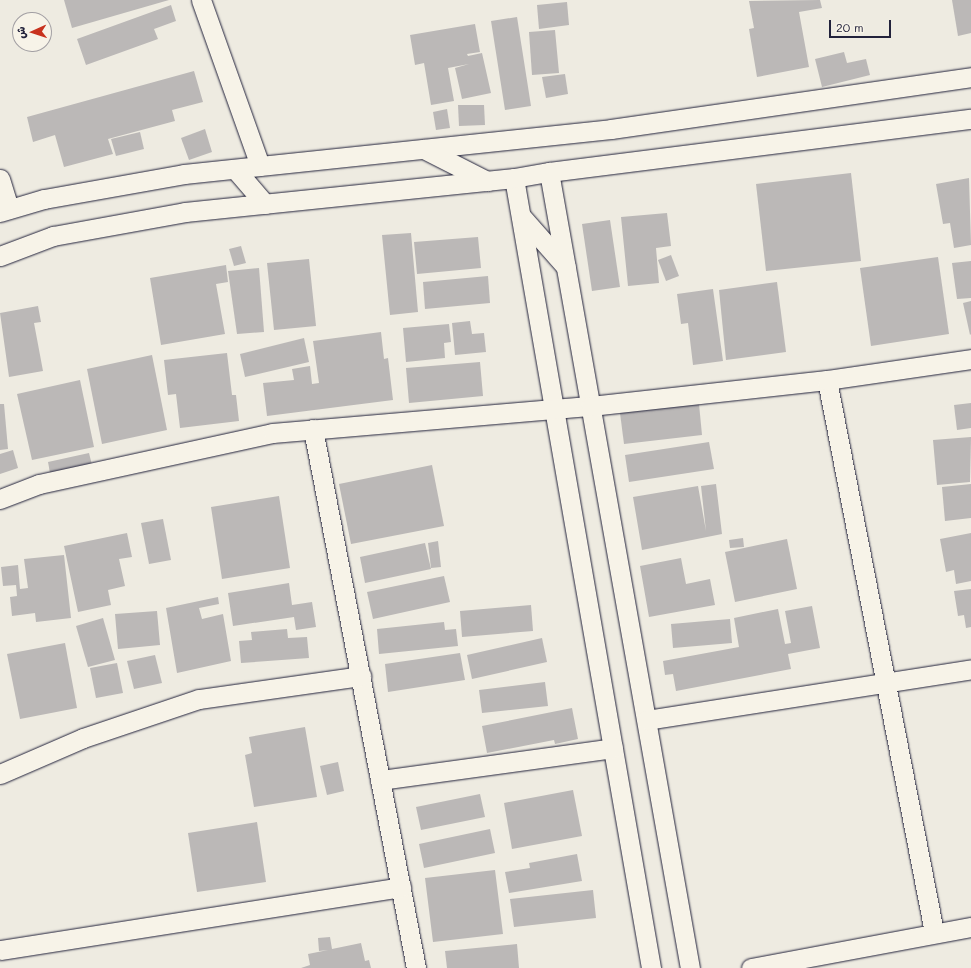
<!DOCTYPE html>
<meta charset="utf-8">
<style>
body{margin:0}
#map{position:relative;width:971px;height:968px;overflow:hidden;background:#eeebe1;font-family:Mali,"Playpen Sans Arabic",sans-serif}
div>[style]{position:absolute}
.building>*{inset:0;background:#bbb8b7}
.roads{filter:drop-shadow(0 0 1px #22223b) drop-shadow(0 0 1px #22223b)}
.street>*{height:19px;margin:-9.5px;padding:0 9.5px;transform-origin:9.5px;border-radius:9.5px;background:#f7f3e8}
span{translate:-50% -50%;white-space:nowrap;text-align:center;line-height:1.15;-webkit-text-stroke:4px #f7f3e8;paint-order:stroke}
.north{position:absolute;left:12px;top:12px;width:40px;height:40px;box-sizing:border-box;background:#f7f3e8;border:1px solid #a29fa3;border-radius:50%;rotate:267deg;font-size:11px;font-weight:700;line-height:16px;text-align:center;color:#22223b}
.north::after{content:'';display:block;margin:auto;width:14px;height:18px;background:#c8321e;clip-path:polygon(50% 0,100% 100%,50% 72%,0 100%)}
.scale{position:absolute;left:829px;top:20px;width:62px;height:18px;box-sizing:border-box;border:2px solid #22223b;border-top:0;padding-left:5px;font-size:12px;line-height:14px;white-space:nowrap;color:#22223b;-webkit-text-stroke:3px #f7f3e8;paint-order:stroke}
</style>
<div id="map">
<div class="building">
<i style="clip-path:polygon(64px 0,169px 0,72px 28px)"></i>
<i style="clip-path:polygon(820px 0,822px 8px,799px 12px,809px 67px,757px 77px,749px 29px,754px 28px,749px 1px)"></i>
<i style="clip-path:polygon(952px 0,971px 0,971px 33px,958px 36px)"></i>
<i style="clip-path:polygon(567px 2px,569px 25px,539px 29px,537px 5px)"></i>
<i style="clip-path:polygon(171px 5px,176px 21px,154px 29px,158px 39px,86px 65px,77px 39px)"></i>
<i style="clip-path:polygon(517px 17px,531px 106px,505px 110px,491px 21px)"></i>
<i style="clip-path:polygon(475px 24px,480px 52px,467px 54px,468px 56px,482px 53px,491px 93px,462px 99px,455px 68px,469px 64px,448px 68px,454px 101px,431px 105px,424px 63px,415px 65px,410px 35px)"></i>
<i style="clip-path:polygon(555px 30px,559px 73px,532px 75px,529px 32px)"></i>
<i style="clip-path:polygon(844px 52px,847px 63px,866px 59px,870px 75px,822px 87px,815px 59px)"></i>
<i style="clip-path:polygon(194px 71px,203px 102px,172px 110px,175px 121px,108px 139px,113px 154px,64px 167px,55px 135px,33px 142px,27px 117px)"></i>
<i style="clip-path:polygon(565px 74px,568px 94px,546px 98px,542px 77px)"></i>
<i style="clip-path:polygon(458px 105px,484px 105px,485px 125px,459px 126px)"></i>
<i style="clip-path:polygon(447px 109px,450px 128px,436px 130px,433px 112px)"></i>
<i style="clip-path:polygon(205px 129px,212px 152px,189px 160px,181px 138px)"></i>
<i style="clip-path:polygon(140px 132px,144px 149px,116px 156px,111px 139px)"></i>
<i style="clip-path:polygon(851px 173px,861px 261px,766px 271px,756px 184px)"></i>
<i style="clip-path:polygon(969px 178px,971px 245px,954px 248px,950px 223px,943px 224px,936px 184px)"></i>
<i style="clip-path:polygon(667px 213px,671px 246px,656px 248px,659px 283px,628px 286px,621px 217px)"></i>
<i style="clip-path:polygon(610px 220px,620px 287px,592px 291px,582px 224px)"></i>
<i style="clip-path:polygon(411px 233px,418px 312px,390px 315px,382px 235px)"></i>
<i style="clip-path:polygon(478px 237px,481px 268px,417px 274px,414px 242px)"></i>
<i style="clip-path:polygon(241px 246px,246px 263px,234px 266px,229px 249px)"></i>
<i style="clip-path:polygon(671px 255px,679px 276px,666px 281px,658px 260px)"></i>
<i style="clip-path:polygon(938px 257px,949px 334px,871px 346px,860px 268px)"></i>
<i style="clip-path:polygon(309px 259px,316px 326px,274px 330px,267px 263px)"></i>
<i style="clip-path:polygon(971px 261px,971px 298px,957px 299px,952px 263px)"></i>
<i style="clip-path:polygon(226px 265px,228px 282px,216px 284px,225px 334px,161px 345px,150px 278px)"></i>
<i style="clip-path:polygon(259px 268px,264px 332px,237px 334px,228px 271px)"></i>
<i style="clip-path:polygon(488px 276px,490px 303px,425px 309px,423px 282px)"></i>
<i style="clip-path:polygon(777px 282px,786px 352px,726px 360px,719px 290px)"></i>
<i style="clip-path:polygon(713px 289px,723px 361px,693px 365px,688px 323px,681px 324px,677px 294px)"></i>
<i style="clip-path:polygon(971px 301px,971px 334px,970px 335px,963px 303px)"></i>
<i style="clip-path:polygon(38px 306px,41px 322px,34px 323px,43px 371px,9px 377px,0 313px)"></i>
<i style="clip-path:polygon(470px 321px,472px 334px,484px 333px,486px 352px,455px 355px,452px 323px)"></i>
<i style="clip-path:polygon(449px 324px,451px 342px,444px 343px,445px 358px,406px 362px,403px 328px)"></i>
<i style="clip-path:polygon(381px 332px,384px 359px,388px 358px,393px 400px,267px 416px,263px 383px,294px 380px,292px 369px,310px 366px,312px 384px,319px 383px,313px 341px)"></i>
<i style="clip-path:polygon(304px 338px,309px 362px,245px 377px,240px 354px)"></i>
<i style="clip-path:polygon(227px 353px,232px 395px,236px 395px,239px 421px,180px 428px,176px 394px,168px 395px,164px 360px)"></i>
<i style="clip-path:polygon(152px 355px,167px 430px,102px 444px,87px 369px)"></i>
<i style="clip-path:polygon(480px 362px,483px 396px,409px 403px,406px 368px)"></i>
<i style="clip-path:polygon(80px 380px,94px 447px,32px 460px,17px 394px)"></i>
<i style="clip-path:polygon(971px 403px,971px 428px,957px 430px,954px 405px)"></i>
<i style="clip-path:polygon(0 404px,4px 404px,8px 449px,0 450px)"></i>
<i style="clip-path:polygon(699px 404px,702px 435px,624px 444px,620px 413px)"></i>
<i style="clip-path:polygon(971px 437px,970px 482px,937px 485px,933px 440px)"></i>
<i style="clip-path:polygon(709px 442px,714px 469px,629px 482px,625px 455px)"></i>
<i style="clip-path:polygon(13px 450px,18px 468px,0 474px,0 454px)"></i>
<i style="clip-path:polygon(89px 453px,92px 465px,50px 473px,48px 462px)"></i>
<i style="clip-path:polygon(432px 465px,444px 526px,351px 544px,339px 484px)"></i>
<i style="clip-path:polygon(716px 484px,722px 534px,642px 550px,633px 497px,698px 486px,706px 531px,701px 486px)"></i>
<i style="clip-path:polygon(971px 484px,971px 518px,945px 521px,942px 487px)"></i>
<i style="clip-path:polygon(279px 496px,290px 568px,222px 579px,211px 507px)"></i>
<i style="clip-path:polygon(163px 519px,171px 560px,149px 564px,141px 523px)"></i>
<i style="clip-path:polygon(127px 533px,132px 557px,119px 559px,125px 586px,108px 590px,111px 605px,78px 612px,64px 546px)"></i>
<i style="clip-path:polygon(971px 533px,971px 581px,956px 584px,954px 570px,946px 572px,940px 539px)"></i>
<i style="clip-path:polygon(743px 538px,744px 547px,730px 548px,729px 540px)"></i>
<i style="clip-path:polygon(787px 539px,797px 589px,735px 602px,725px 552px)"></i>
<i style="clip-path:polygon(438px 541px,441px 567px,431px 568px,428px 543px)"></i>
<i style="clip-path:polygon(425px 543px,431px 569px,365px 583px,360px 557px)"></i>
<i style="clip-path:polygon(64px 555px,71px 618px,36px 622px,35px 613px,12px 616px,10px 597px,17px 596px,16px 585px,3px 586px,1px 567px,18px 565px,20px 589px,28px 588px,24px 559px)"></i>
<i style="clip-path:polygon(681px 558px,686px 584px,710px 579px,715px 605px,649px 617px,640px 566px)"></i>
<i style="clip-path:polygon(444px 576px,450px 602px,373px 619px,367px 592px)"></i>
<i style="clip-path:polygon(289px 583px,292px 605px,312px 602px,316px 627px,296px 630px,294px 617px,233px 626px,228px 593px)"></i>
<i style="clip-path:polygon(971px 589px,971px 627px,966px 628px,964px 615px,958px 616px,954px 591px)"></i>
<i style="clip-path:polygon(218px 597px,219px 604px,199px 608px,202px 619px,223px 614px,231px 661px,177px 673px,166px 608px)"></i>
<i style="clip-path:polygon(531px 605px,533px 631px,462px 637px,460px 611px)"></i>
<i style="clip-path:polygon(812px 606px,820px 648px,788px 654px,791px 669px,676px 691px,673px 674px,665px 675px,663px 661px,739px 647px,734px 618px,778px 609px,785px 644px,791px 643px,785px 611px)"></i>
<i style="clip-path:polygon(157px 611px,160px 645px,118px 649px,115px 614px)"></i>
<i style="clip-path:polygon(103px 618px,115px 660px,88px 667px,76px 626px)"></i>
<i style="clip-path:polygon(730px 619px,732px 643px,673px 648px,671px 624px)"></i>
<i style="clip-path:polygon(444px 622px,445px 630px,456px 629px,458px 646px,379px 654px,377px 629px)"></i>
<i style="clip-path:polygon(287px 629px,288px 638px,307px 637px,309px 658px,241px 663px,239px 641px,252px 640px,251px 632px)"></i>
<i style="clip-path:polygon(542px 638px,547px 662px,472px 679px,467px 655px)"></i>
<i style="clip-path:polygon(65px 643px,77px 708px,20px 719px,7px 654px)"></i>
<i style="clip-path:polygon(460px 653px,465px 680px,388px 692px,385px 664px)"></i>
<i style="clip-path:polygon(155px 655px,162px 683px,134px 689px,127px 661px)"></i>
<i style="clip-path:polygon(117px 663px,123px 693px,96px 698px,90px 668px)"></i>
<i style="clip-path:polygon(545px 682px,548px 706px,482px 713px,479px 690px)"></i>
<i style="clip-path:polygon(572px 708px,578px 739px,555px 744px,554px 740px,487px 753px,482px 726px)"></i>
<i style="clip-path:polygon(305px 727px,317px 797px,254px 807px,245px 755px,252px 753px,249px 737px)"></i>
<i style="clip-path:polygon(338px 762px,344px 791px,327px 795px,320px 766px)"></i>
<i style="clip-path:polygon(573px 790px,582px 836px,512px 849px,504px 803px)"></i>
<i style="clip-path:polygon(480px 794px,485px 817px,421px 830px,416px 807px)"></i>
<i style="clip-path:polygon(257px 822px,266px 882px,197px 892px,188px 833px)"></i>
<i style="clip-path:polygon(490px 829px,495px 853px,424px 868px,419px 844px)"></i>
<i style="clip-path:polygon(577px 854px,582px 881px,509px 893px,505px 872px,530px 868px,529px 863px)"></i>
<i style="clip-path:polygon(495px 870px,503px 934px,433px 942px,425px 878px)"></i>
<i style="clip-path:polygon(593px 890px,596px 918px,514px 927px,510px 899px)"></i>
<i style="clip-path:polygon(330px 937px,332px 949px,361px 943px,365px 961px,369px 960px,371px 968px,301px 968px,310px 965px,308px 954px,328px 950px,319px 951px,318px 938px)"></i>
<i style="clip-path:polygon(517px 944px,519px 968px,447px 968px,445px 951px)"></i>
</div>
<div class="roads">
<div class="street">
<i style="left:201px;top:0;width:176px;rotate:70.4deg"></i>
<i style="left:424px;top:149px;width:71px;rotate:26.9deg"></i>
<i style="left:235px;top:169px;width:46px;rotate:49.4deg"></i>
<i style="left:549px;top:172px;width:808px;rotate:79.96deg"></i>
<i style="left:514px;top:178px;width:802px;rotate:80.16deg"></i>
<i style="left:0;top:179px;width:31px;rotate:73deg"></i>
<i style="left:0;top:212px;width:46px;rotate:-16.5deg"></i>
<i style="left:44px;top:199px;width:142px;rotate:-10.1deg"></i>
<i style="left:184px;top:174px;width:429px;rotate:-6deg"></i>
<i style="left:611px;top:129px;width:364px;rotate:-8.2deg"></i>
<i style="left:521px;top:216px;width:68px;rotate:48.6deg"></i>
<i style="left:0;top:256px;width:57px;rotate:-20.7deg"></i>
<i style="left:53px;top:236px;width:134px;rotate:-10.3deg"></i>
<i style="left:185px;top:212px;width:331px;rotate:-5.9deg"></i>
<i style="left:514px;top:178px;width:36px;rotate:-10deg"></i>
<i style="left:549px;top:172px;width:425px;rotate:-7.2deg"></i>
<i style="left:313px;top:429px;width:549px;rotate:79.18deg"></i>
<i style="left:0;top:499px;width:42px;rotate:-21deg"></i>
<i style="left:39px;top:484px;width:239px;rotate:-12.3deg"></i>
<i style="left:273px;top:433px;width:319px;rotate:-4.9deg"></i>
<i style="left:591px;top:406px;width:237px;rotate:-6.3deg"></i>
<i style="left:647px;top:720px;width:328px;rotate:-8.9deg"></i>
<i style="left:0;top:774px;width:90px;rotate:-23.4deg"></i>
<i style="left:83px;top:738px;width:122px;rotate:-18.6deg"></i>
<i style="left:199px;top:699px;width:164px;rotate:-8.1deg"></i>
<i style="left:380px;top:780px;width:235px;rotate:-7.8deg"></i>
<i style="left:934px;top:932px;width:562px;rotate:-100.97deg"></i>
<i style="left:827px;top:380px;width:146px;rotate:-8.3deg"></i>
<i style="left:0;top:950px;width:406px;rotate:-8.9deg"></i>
<i style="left:751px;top:968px;width:224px;rotate:-10.6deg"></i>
</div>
</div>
<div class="north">ش</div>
<div class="scale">20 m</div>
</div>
